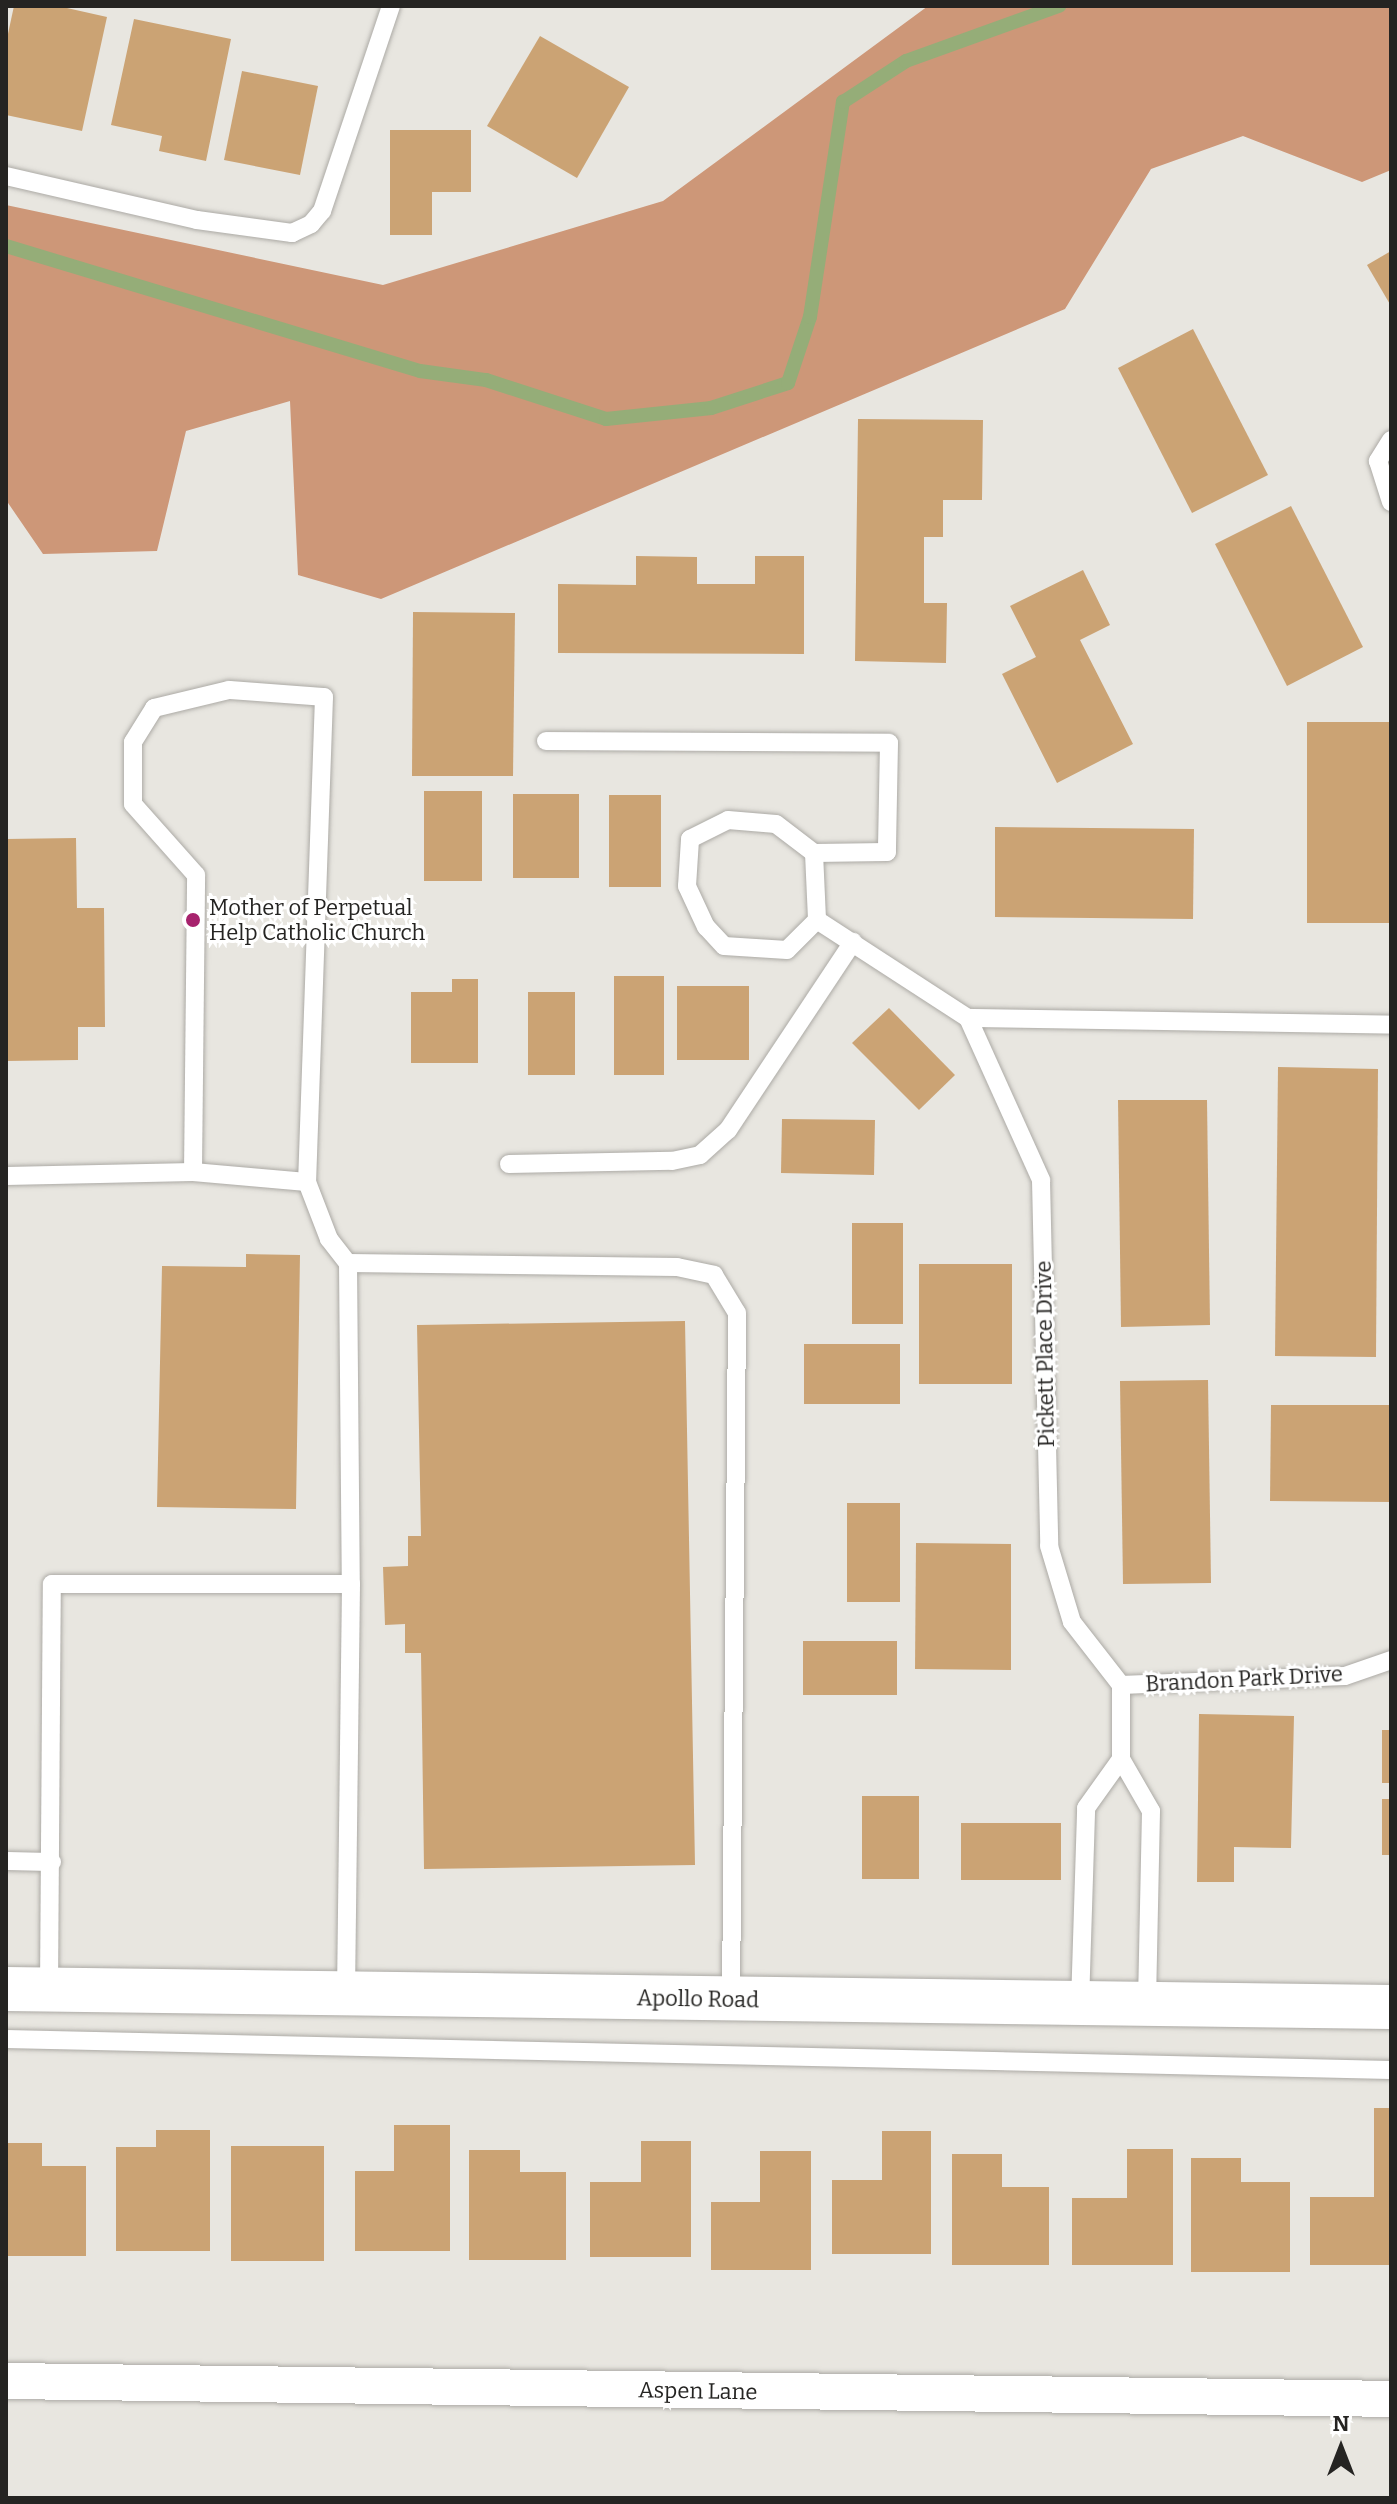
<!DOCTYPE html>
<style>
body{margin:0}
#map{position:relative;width:1397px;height:2504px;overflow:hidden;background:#e8e6e0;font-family:Bitter,serif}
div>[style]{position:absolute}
.forest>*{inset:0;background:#cd9778}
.stream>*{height:14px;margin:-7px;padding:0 7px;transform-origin:7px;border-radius:7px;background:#95ad78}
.building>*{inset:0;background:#cba374}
.roads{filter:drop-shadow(0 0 2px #acaaa5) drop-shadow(0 0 2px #acaaa5)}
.service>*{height:18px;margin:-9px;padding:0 9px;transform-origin:9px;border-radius:9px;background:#fff}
.minor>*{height:36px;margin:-18px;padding:0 18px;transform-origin:18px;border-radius:18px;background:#fff}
.tertiary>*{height:44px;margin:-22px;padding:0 22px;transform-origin:22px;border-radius:22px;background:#fff}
.dots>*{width:22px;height:22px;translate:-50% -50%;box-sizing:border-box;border:4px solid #fff;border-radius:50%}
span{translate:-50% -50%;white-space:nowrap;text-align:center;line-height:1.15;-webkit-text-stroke:6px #fff;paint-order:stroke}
.poi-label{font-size:22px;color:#252422}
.left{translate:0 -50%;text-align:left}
.street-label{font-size:22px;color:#252422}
.frame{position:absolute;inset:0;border:8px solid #252422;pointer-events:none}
.north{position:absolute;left:1301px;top:2408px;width:80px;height:80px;-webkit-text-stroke:6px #fff;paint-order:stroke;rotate:0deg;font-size:22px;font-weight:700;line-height:32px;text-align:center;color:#252422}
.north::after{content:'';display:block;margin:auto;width:28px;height:36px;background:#252422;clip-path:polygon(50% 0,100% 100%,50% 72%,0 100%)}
</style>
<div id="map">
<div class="forest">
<i style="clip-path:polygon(928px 6px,1391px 6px,1391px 170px,1362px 182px,1243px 136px,1151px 169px,1065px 309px,381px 599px,298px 575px,290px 401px,186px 431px,157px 551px,43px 554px,6px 500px,6px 205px,383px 285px,663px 201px)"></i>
</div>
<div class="stream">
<i style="left:6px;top:246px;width:432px;rotate:16.8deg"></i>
<i style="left:420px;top:371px;width:67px;rotate:7.8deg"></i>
<i style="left:486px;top:380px;width:126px;rotate:18deg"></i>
<i style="left:606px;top:419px;width:106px;rotate:-6deg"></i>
<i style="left:711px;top:408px;width:81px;rotate:-18deg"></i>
<i style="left:788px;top:383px;width:70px;rotate:-71.6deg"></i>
<i style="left:810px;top:317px;width:218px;rotate:-81.3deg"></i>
<i style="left:843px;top:102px;width:75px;rotate:-33.1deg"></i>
<i style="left:906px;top:61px;width:163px;rotate:-19.8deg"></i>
</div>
<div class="building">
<i style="clip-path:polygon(14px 6px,58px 6px,107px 17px,82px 131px,6px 115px,6px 43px)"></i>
<i style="clip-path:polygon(134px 19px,231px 39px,206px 161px,159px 151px,162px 136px,111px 125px)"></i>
<i style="clip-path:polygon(540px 36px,629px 87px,577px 178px,487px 126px)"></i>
<i style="clip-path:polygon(242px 71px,318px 86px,300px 175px,224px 160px)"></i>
<i style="clip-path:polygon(390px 130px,471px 130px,471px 192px,432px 192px,432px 235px,390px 235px)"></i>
<i style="clip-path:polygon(1391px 251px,1391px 306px,1367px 265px)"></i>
<i style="clip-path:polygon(1193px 329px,1268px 475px,1192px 513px,1118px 368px)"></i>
<i style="clip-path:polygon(858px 419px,983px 420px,982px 500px,943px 500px,943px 537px,924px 537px,924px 603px,947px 603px,946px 663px,855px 661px)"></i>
<i style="clip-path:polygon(1291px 506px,1363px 647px,1287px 686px,1215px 544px)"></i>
<i style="clip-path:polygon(636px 556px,697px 557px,697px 584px,755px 584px,755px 556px,804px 556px,804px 654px,558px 653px,558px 584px,636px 585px)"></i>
<i style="clip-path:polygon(1083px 570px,1110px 625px,1080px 640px,1133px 744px,1057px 783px,1002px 674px,1036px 657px,1010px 606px)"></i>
<i style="clip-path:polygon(413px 612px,515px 613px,513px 776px,412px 776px)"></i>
<i style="clip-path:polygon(1307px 722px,1391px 722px,1391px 923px,1307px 923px)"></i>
<i style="clip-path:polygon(424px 791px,482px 791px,482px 881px,424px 881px)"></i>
<i style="clip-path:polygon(513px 794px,579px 794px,579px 878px,513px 878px)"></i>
<i style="clip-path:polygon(609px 795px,661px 795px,661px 887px,609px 887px)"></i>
<i style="clip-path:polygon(995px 827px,1194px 829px,1193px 919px,995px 917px)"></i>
<i style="clip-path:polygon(76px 838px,77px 908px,104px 908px,105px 1027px,78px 1027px,78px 1060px,6px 1061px,6px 839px)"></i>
<i style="clip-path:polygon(614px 976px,664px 976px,664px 1075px,614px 1075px)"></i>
<i style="clip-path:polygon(452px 979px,478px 979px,478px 1063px,411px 1063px,411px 992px,452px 992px)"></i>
<i style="clip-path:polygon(677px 986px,749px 986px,749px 1060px,677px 1060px)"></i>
<i style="clip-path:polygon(528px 992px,575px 992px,575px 1075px,528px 1075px)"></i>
<i style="clip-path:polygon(889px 1008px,955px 1075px,919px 1110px,852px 1043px)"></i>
<i style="clip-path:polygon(1278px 1067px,1378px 1069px,1376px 1357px,1275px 1356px)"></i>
<i style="clip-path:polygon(1118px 1100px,1207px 1100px,1210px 1325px,1121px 1327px)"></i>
<i style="clip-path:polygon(782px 1119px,875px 1120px,874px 1175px,781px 1173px)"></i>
<i style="clip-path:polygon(852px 1223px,903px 1223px,903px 1324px,852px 1324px)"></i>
<i style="clip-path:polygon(246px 1254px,300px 1255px,296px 1509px,157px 1507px,162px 1266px,246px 1267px)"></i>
<i style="clip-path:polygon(919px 1264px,1012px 1264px,1012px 1384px,919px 1384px)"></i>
<i style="clip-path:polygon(685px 1321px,695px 1865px,424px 1869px,421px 1653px,405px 1653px,405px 1624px,385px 1625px,383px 1567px,408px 1566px,408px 1536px,421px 1536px,417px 1325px)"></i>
<i style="clip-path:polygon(804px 1344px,900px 1344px,900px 1404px,804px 1404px)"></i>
<i style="clip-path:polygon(1208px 1380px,1211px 1583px,1123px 1584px,1120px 1381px)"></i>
<i style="clip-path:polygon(1271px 1405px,1391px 1405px,1391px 1502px,1270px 1501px)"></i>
<i style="clip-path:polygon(847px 1503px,900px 1503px,900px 1602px,847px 1602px)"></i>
<i style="clip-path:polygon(916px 1543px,1011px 1544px,1011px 1670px,915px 1669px)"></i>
<i style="clip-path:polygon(803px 1641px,897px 1641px,897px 1695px,803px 1695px)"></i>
<i style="clip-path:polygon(1199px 1714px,1294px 1716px,1291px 1848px,1234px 1847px,1234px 1882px,1197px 1882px)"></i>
<i style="clip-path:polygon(1382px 1730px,1391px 1730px,1391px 1783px,1382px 1783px)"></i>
<i style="clip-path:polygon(862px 1796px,919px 1796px,919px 1879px,862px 1879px)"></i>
<i style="clip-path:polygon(1382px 1799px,1391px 1799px,1391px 1855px,1382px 1855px)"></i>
<i style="clip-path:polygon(961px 1823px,1061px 1823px,1061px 1880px,961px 1880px)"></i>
<i style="clip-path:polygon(1374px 2108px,1391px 2108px,1391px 2265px,1310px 2265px,1310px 2197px,1374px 2197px)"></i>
<i style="clip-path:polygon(394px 2125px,450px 2125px,450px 2251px,355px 2251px,355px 2171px,394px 2171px)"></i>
<i style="clip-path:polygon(156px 2130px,210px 2130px,210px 2251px,116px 2251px,116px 2147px,156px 2147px)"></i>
<i style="clip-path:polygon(882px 2131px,931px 2131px,931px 2254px,832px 2254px,832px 2180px,882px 2180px)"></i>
<i style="clip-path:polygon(641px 2141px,691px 2141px,691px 2257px,590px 2257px,590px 2182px,641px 2182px)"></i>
<i style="clip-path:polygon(6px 2143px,42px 2143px,42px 2166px,86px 2166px,86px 2256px,6px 2256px)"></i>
<i style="clip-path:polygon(231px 2146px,324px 2146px,324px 2261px,231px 2261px)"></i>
<i style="clip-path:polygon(1127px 2149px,1173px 2149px,1173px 2265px,1072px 2265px,1072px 2198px,1127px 2198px)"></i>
<i style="clip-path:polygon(469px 2150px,520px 2150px,520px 2172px,566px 2172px,566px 2260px,469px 2260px)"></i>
<i style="clip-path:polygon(760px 2151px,811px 2151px,811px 2270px,711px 2270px,711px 2202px,760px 2202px)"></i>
<i style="clip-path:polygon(952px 2154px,1002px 2154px,1002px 2187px,1049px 2187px,1049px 2265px,952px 2265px)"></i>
<i style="clip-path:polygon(1191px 2158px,1241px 2158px,1241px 2182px,1290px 2182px,1290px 2272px,1191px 2272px)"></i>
</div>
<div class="roads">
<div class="service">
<i style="left:6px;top:176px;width:196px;rotate:13deg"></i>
<i style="left:197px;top:220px;width:96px;rotate:7.8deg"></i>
<i style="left:292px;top:233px;width:21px;rotate:-25deg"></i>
<i style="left:311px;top:224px;width:17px;rotate:-50deg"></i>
<i style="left:322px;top:211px;width:216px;rotate:-71.4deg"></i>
<i style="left:1391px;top:440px;width:25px;rotate:122deg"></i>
<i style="left:1378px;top:461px;width:43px;rotate:72.4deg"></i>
<i style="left:546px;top:741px;width:343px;rotate:0.3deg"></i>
<i style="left:889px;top:743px;width:109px;rotate:91.1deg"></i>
<i style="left:887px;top:852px;width:73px;rotate:179.2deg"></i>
<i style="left:817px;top:920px;width:42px;rotate:135deg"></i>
<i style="left:787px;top:950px;width:63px;rotate:-176.4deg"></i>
<i style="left:724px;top:946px;width:26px;rotate:-133deg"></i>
<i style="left:706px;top:927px;width:45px;rotate:-114.9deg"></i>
<i style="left:687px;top:886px;width:47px;rotate:-86.3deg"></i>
<i style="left:690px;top:839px;width:42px;rotate:-26.6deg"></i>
<i style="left:728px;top:820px;width:48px;rotate:4.8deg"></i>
<i style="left:776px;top:824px;width:48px;rotate:37.3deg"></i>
<i style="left:814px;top:853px;width:67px;rotate:87.4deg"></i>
<i style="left:817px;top:920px;width:180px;rotate:33deg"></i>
<i style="left:968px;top:1018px;width:178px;rotate:65.7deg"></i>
<i style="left:1041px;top:1180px;width:366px;rotate:88.7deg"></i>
<i style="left:1049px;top:1546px;width:79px;rotate:73.2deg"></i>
<i style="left:1072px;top:1622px;width:80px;rotate:52.1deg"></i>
<i style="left:968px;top:1018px;width:423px;rotate:0.9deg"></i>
<i style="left:509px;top:1164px;width:163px;rotate:-1.1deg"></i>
<i style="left:672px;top:1161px;width:29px;rotate:-12deg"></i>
<i style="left:700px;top:1155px;width:38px;rotate:-42deg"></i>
<i style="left:728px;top:1130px;width:226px;rotate:-56.4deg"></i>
<i style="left:193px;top:1172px;width:114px;rotate:5deg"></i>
<i style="left:6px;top:1176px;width:187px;rotate:-1.2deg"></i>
<i style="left:193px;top:1172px;width:297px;rotate:-89.4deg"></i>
<i style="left:196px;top:875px;width:95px;rotate:-131.6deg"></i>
<i style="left:133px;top:804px;width:62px;rotate:-90deg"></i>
<i style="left:133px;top:742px;width:40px;rotate:-58deg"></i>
<i style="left:154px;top:708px;width:77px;rotate:-13.5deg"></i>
<i style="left:229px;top:690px;width:95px;rotate:4.2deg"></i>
<i style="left:324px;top:697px;width:485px;rotate:92deg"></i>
<i style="left:307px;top:1182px;width:61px;rotate:68.9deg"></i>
<i style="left:329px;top:1239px;width:31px;rotate:52deg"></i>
<i style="left:348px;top:1263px;width:321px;rotate:89.5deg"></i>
<i style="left:348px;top:1263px;width:329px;rotate:0.7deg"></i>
<i style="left:677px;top:1267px;width:38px;rotate:12deg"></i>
<i style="left:714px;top:1275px;width:44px;rotate:58.8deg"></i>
<i style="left:737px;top:1313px;width:686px;rotate:90.5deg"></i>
<i style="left:1121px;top:1685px;width:74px;rotate:90deg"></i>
<i style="left:1121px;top:1759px;width:60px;rotate:60deg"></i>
<i style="left:1151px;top:1811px;width:195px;rotate:91.2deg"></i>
<i style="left:1121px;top:1685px;width:224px;rotate:-2.3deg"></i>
<i style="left:1345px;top:1676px;width:49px;rotate:-19.2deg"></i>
<i style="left:6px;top:1861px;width:46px;rotate:1.2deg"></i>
<i style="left:49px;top:1989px;width:405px;rotate:-89.6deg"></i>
<i style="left:52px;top:1584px;width:299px"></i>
<i style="left:351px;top:1584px;width:410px;rotate:90.7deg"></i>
<i style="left:1080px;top:2004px;width:196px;rotate:-88.2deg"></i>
<i style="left:1086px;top:1808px;width:60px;rotate:-54.5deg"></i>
<i style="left:6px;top:2039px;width:1385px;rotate:1.28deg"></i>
</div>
<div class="minor">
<i style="left:6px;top:2381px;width:1385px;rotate:0.74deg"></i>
</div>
<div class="tertiary">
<i style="left:6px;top:1989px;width:1385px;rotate:0.74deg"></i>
</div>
</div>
<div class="dots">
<i style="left:193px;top:920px;background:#a7226d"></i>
</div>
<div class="poi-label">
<span class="left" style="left:209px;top:920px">Mother of Perpetual<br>Help Catholic Church</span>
</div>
<div class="street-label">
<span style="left:1045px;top:1354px;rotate:-91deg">Pickett Place Drive</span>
<span style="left:1244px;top:1679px;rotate:-3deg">Brandon Park Drive</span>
<span style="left:698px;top:1999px;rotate:1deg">Apollo Road</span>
<span style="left:698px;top:2391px;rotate:1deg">Aspen Lane</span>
</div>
<div class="frame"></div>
<div class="north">N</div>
</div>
